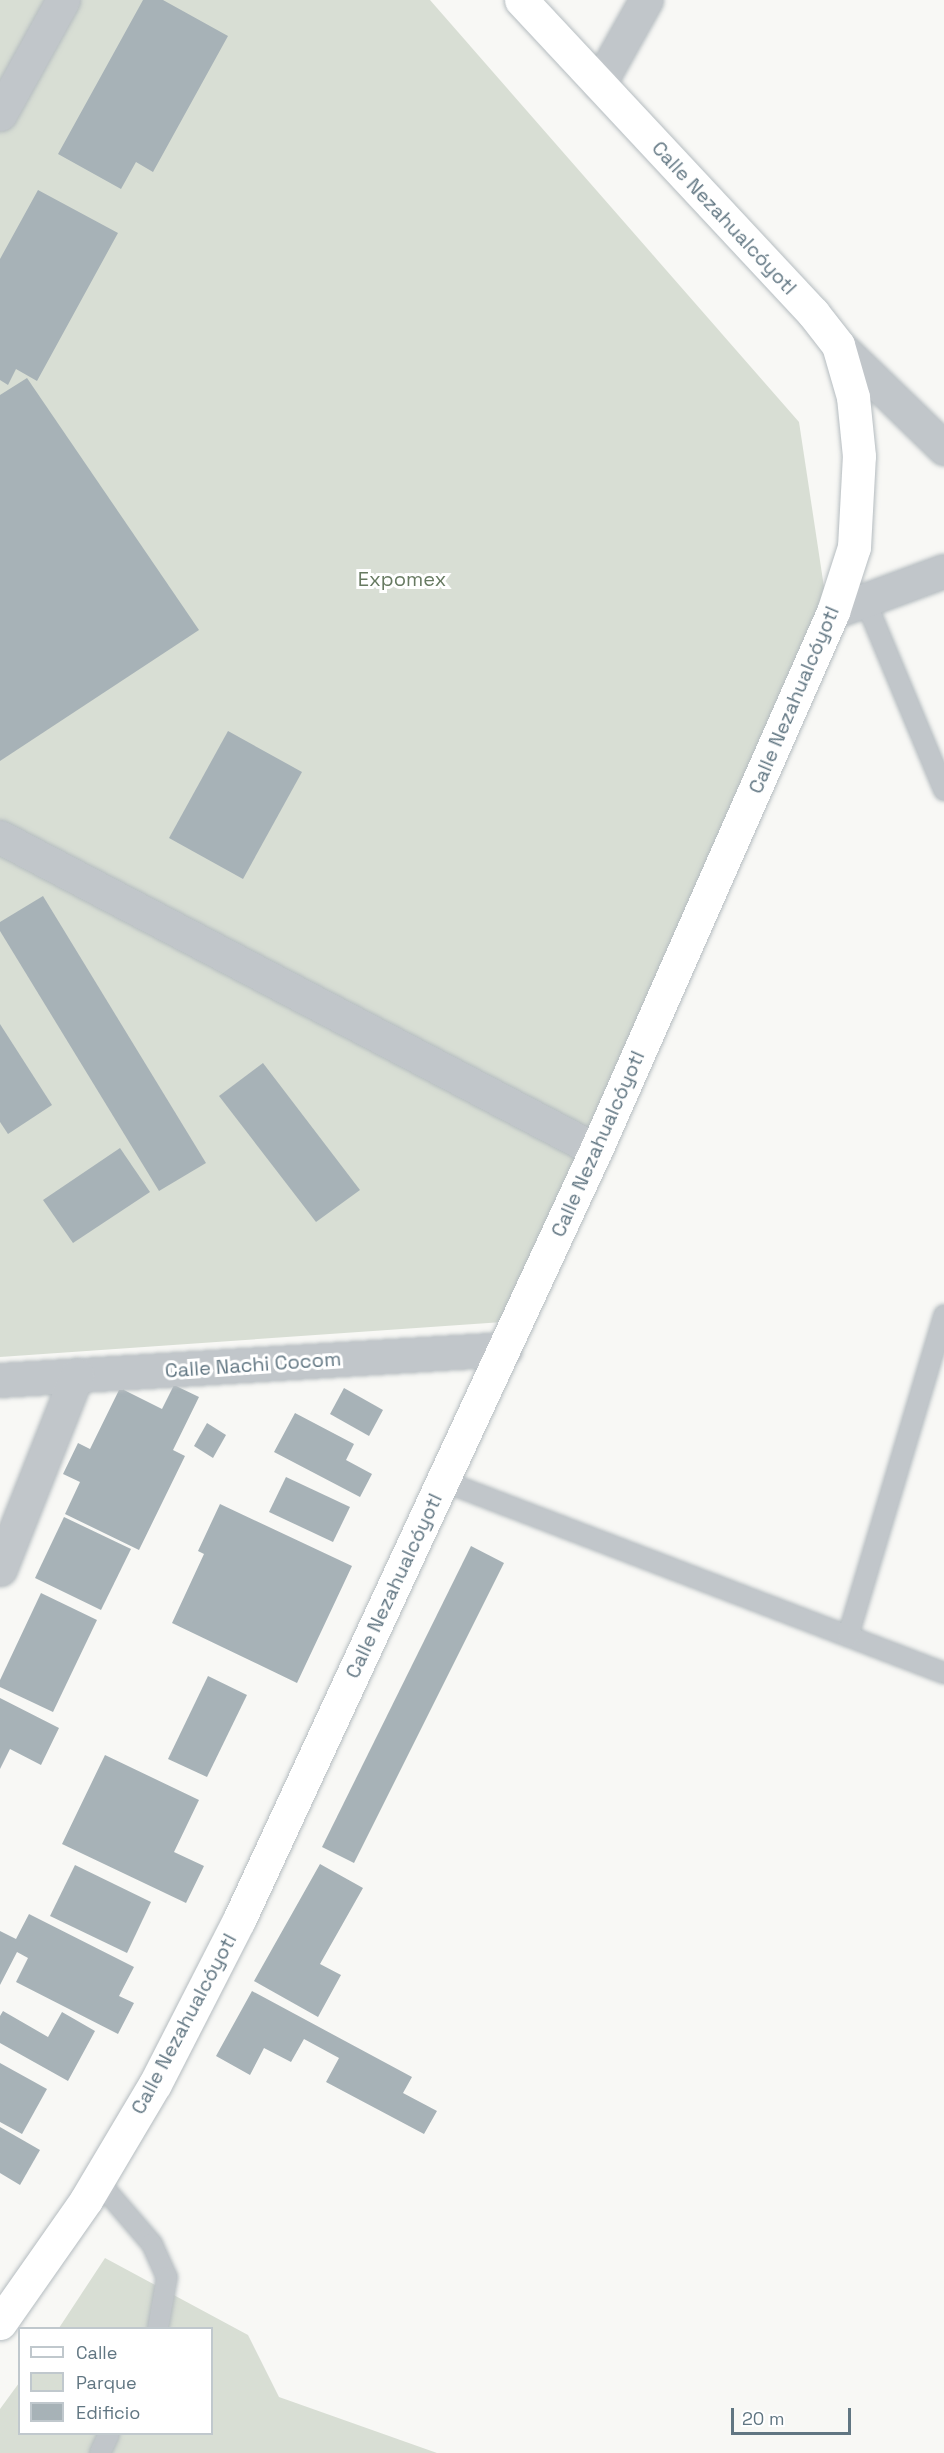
<!DOCTYPE html>
<meta charset="utf-8">
<style>
body{margin:0}
#map{position:relative;width:944px;height:2453px;overflow:hidden;background:#f8f8f5;font-family:"Space Grotesk",sans-serif}
div>[style]{position:absolute}
.green>*{inset:0;background:#d8ded4}
.building>*{inset:0;background:#a7b2b7}
.roads{filter:drop-shadow(0 0 2px #b5bcc0) drop-shadow(0 0 2px #b5bcc0)}
.lane>*{height:20px;margin:-10px;padding:0 10px;transform-origin:10px;border-radius:10px;background:#c1c6ca}
.street>*{height:33px;margin:-16.5px;padding:0 16.5px;transform-origin:16.5px;border-radius:16.5px;background:#c1c6ca}
.secondary>*{height:33px;margin:-16.5px;padding:0 16.5px;transform-origin:16.5px;border-radius:16.5px;background:#fff}
span{translate:-50% -50%;white-space:nowrap;text-align:center;line-height:1.15;-webkit-text-stroke:6px #fff;paint-order:stroke}
.street-label{font-size:20px;color:#617682}
.park-label{font-size:20px;color:#677a61}
.legend{position:absolute;left:18px;top:2327px;width:195px;height:108px;box-sizing:border-box;background:#fff;border:2px solid #c0c8cd;margin:0;padding:8px 10px;list-style:none;font-size:18px;color:#617682}
.legend li{display:flex;align-items:center;gap:12px;height:30px}
.legend b{width:30px;border:2px solid #c0c8cd}
.scale{position:absolute;left:731px;top:2408px;width:120px;height:27px;box-sizing:border-box;border:3px solid #617682;border-top:0;padding-left:8px;font-size:18px;line-height:21px;white-space:nowrap;color:#617682;-webkit-text-stroke:4px #fff;paint-order:stroke}
</style>
<div id="map">
<div class="green">
<i style="clip-path:polygon(0 0,430px 0,799px 422px,827px 607px,518px 1321px,0 1357px)"></i>
<i style="clip-path:polygon(105px 2258px,248px 2335px,279px 2397px,437px 2453px,0 2453px,0 2409px,19px 2383px,20px 2434px,212px 2434px,212px 2328px,59px 2328px)"></i>
</div>
<div class="building">
<i style="clip-path:polygon(143px 0,163px 0,228px 36px,153px 172px,136px 162px,121px 189px,58px 154px)"></i>
<i style="clip-path:polygon(38px 190px,118px 233px,37px 381px,16px 369px,8px 385px,0 380px,0 259px)"></i>
<i style="clip-path:polygon(27px 378px,199px 630px,0 761px,0 395px)"></i>
<i style="clip-path:polygon(228px 731px,302px 772px,243px 879px,169px 838px)"></i>
<i style="clip-path:polygon(43px 896px,206px 1163px,159px 1191px,0 931px,0 922px)"></i>
<i style="clip-path:polygon(0 1024px,52px 1105px,8px 1134px,0 1122px)"></i>
<i style="clip-path:polygon(263px 1063px,360px 1190px,316px 1222px,219px 1096px)"></i>
<i style="clip-path:polygon(120px 1148px,150px 1192px,73px 1243px,43px 1200px)"></i>
<i style="clip-path:polygon(174px 1385px,199px 1397px,173px 1450px,185px 1456px,139px 1550px,65px 1514px,80px 1482px,63px 1474px,78px 1443px,90px 1449px,120px 1388px,162px 1409px)"></i>
<i style="clip-path:polygon(344px 1388px,383px 1410px,369px 1436px,330px 1414px)"></i>
<i style="clip-path:polygon(295px 1413px,354px 1444px,346px 1460px,372px 1474px,360px 1497px,274px 1452px)"></i>
<i style="clip-path:polygon(207px 1423px,226px 1435px,213px 1458px,194px 1446px)"></i>
<i style="clip-path:polygon(286px 1477px,350px 1507px,333px 1542px,269px 1512px)"></i>
<i style="clip-path:polygon(220px 1504px,352px 1566px,297px 1683px,172px 1623px,204px 1554px,198px 1551px)"></i>
<i style="clip-path:polygon(64px 1517px,131px 1549px,101px 1610px,35px 1578px)"></i>
<i style="clip-path:polygon(471px 1546px,504px 1563px,354px 1863px,322px 1847px)"></i>
<i style="clip-path:polygon(41px 1593px,97px 1620px,53px 1712px,0 1687px,0 1680px)"></i>
<i style="clip-path:polygon(208px 1676px,247px 1695px,207px 1777px,168px 1759px)"></i>
<i style="clip-path:polygon(0 1698px,59px 1728px,41px 1765px,10px 1749px,0 1769px)"></i>
<i style="clip-path:polygon(105px 1755px,199px 1800px,174px 1852px,204px 1866px,186px 1903px,62px 1844px)"></i>
<i style="clip-path:polygon(320px 1864px,363px 1888px,320px 1964px,341px 1975px,318px 2017px,254px 1981px)"></i>
<i style="clip-path:polygon(75px 1865px,151px 1902px,127px 1953px,50px 1916px)"></i>
<i style="clip-path:polygon(29px 1914px,134px 1967px,119px 1996px,134px 2003px,118px 2034px,16px 1982px,28px 1958px,17px 1952px,0 1985px,0 1931px,16px 1939px)"></i>
<i style="clip-path:polygon(252px 1991px,412px 2077px,403px 2093px,437px 2111px,424px 2134px,326px 2082px,339px 2058px,304px 2039px,291px 2062px,264px 2048px,250px 2075px,216px 2056px)"></i>
<i style="clip-path:polygon(3px 2011px,48px 2037px,62px 2012px,95px 2031px,68px 2081px,0 2043px,0 2016px)"></i>
<i style="clip-path:polygon(0 2063px,47px 2089px,22px 2134px,0 2122px)"></i>
<i style="clip-path:polygon(0 2127px,40px 2150px,20px 2185px,0 2173px)"></i>
</div>
<div class="roads">
<div class="lane">
<i style="left:865px;top:600px;width:206px;rotate:67.4deg"></i>
<i style="left:443px;top:1481px;width:537px;rotate:20.97deg"></i>
<i style="left:848px;top:1636px;width:335px;rotate:-73.3deg"></i>
<i style="left:98px;top:2181px;width:83px;rotate:49.4deg"></i>
<i style="left:152px;top:2244px;width:36px;rotate:66deg"></i>
<i style="left:167px;top:2277px;width:52px;rotate:100deg"></i>
<i style="left:100px;top:2453px;width:21px;rotate:-65deg"></i>
</div>
<div class="street">
<i style="left:599px;top:84px;width:96px;rotate:-60.8deg"></i>
<i style="left:0;top:114px;width:130px;rotate:-61.1deg"></i>
<i style="left:838px;top:345px;width:148px;rotate:44.2deg"></i>
<i style="left:833px;top:612px;width:118px;rotate:-20.3deg"></i>
<i style="left:0;top:837px;width:673px;rotate:27.71deg"></i>
<i style="left:0;top:1380px;width:506px;rotate:-3.51deg"></i>
<i style="left:0;top:1569px;width:209px;rotate:-68.4deg"></i>
</div>
<div class="secondary">
<i style="left:0;top:2323px;width:150px;rotate:-55deg"></i>
<i style="left:86px;top:2200px;width:135px;rotate:-59.3deg"></i>
<i style="left:155px;top:2084px;width:184px;rotate:-62.9deg"></i>
<i style="left:239px;top:1920px;width:849px;rotate:-65.13deg"></i>
<i style="left:596px;top:1150px;width:588px;rotate:-66.23deg"></i>
<i style="left:833px;top:612px;width:68px;rotate:-72.1deg"></i>
<i style="left:854px;top:547px;width:91px;rotate:-86.9deg"></i>
<i style="left:859px;top:456px;width:59px;rotate:-95.8deg"></i>
<i style="left:853px;top:397px;width:54px;rotate:-106.1deg"></i>
<i style="left:838px;top:345px;width:41px;rotate:-128deg"></i>
<i style="left:813px;top:313px;width:428px;rotate:-133deg"></i>
</div>
</div>
<div class="street-label">
<span style="left:724px;top:218px;rotate:47deg">Calle Nezahualcóyotl</span>
<span style="left:794px;top:700px;rotate:-67deg">Calle Nezahualcóyotl</span>
<span style="left:598px;top:1144px;rotate:-66deg">Calle Nezahualcóyotl</span>
<span style="left:253px;top:1365px;rotate:-4deg">Calle Nachi Cocom</span>
<span style="left:394px;top:1586px;rotate:-65deg">Calle Nezahualcóyotl</span>
<span style="left:184px;top:2024px;rotate:-62deg">Calle Nezahualcóyotl</span>
</div>
<div class="park-label">
<span style="left:402px;top:579px">Expomex</span>
</div>
<ul class="legend">
<li><b style="height:8px;background:#fff"></b>Calle</li>
<li><b style="height:16px;background:#d8ded4"></b>Parque</li>
<li><b style="height:16px;background:#a7b2b7"></b>Edificio</li>
</ul>
<div class="scale">20 m</div>
</div>
